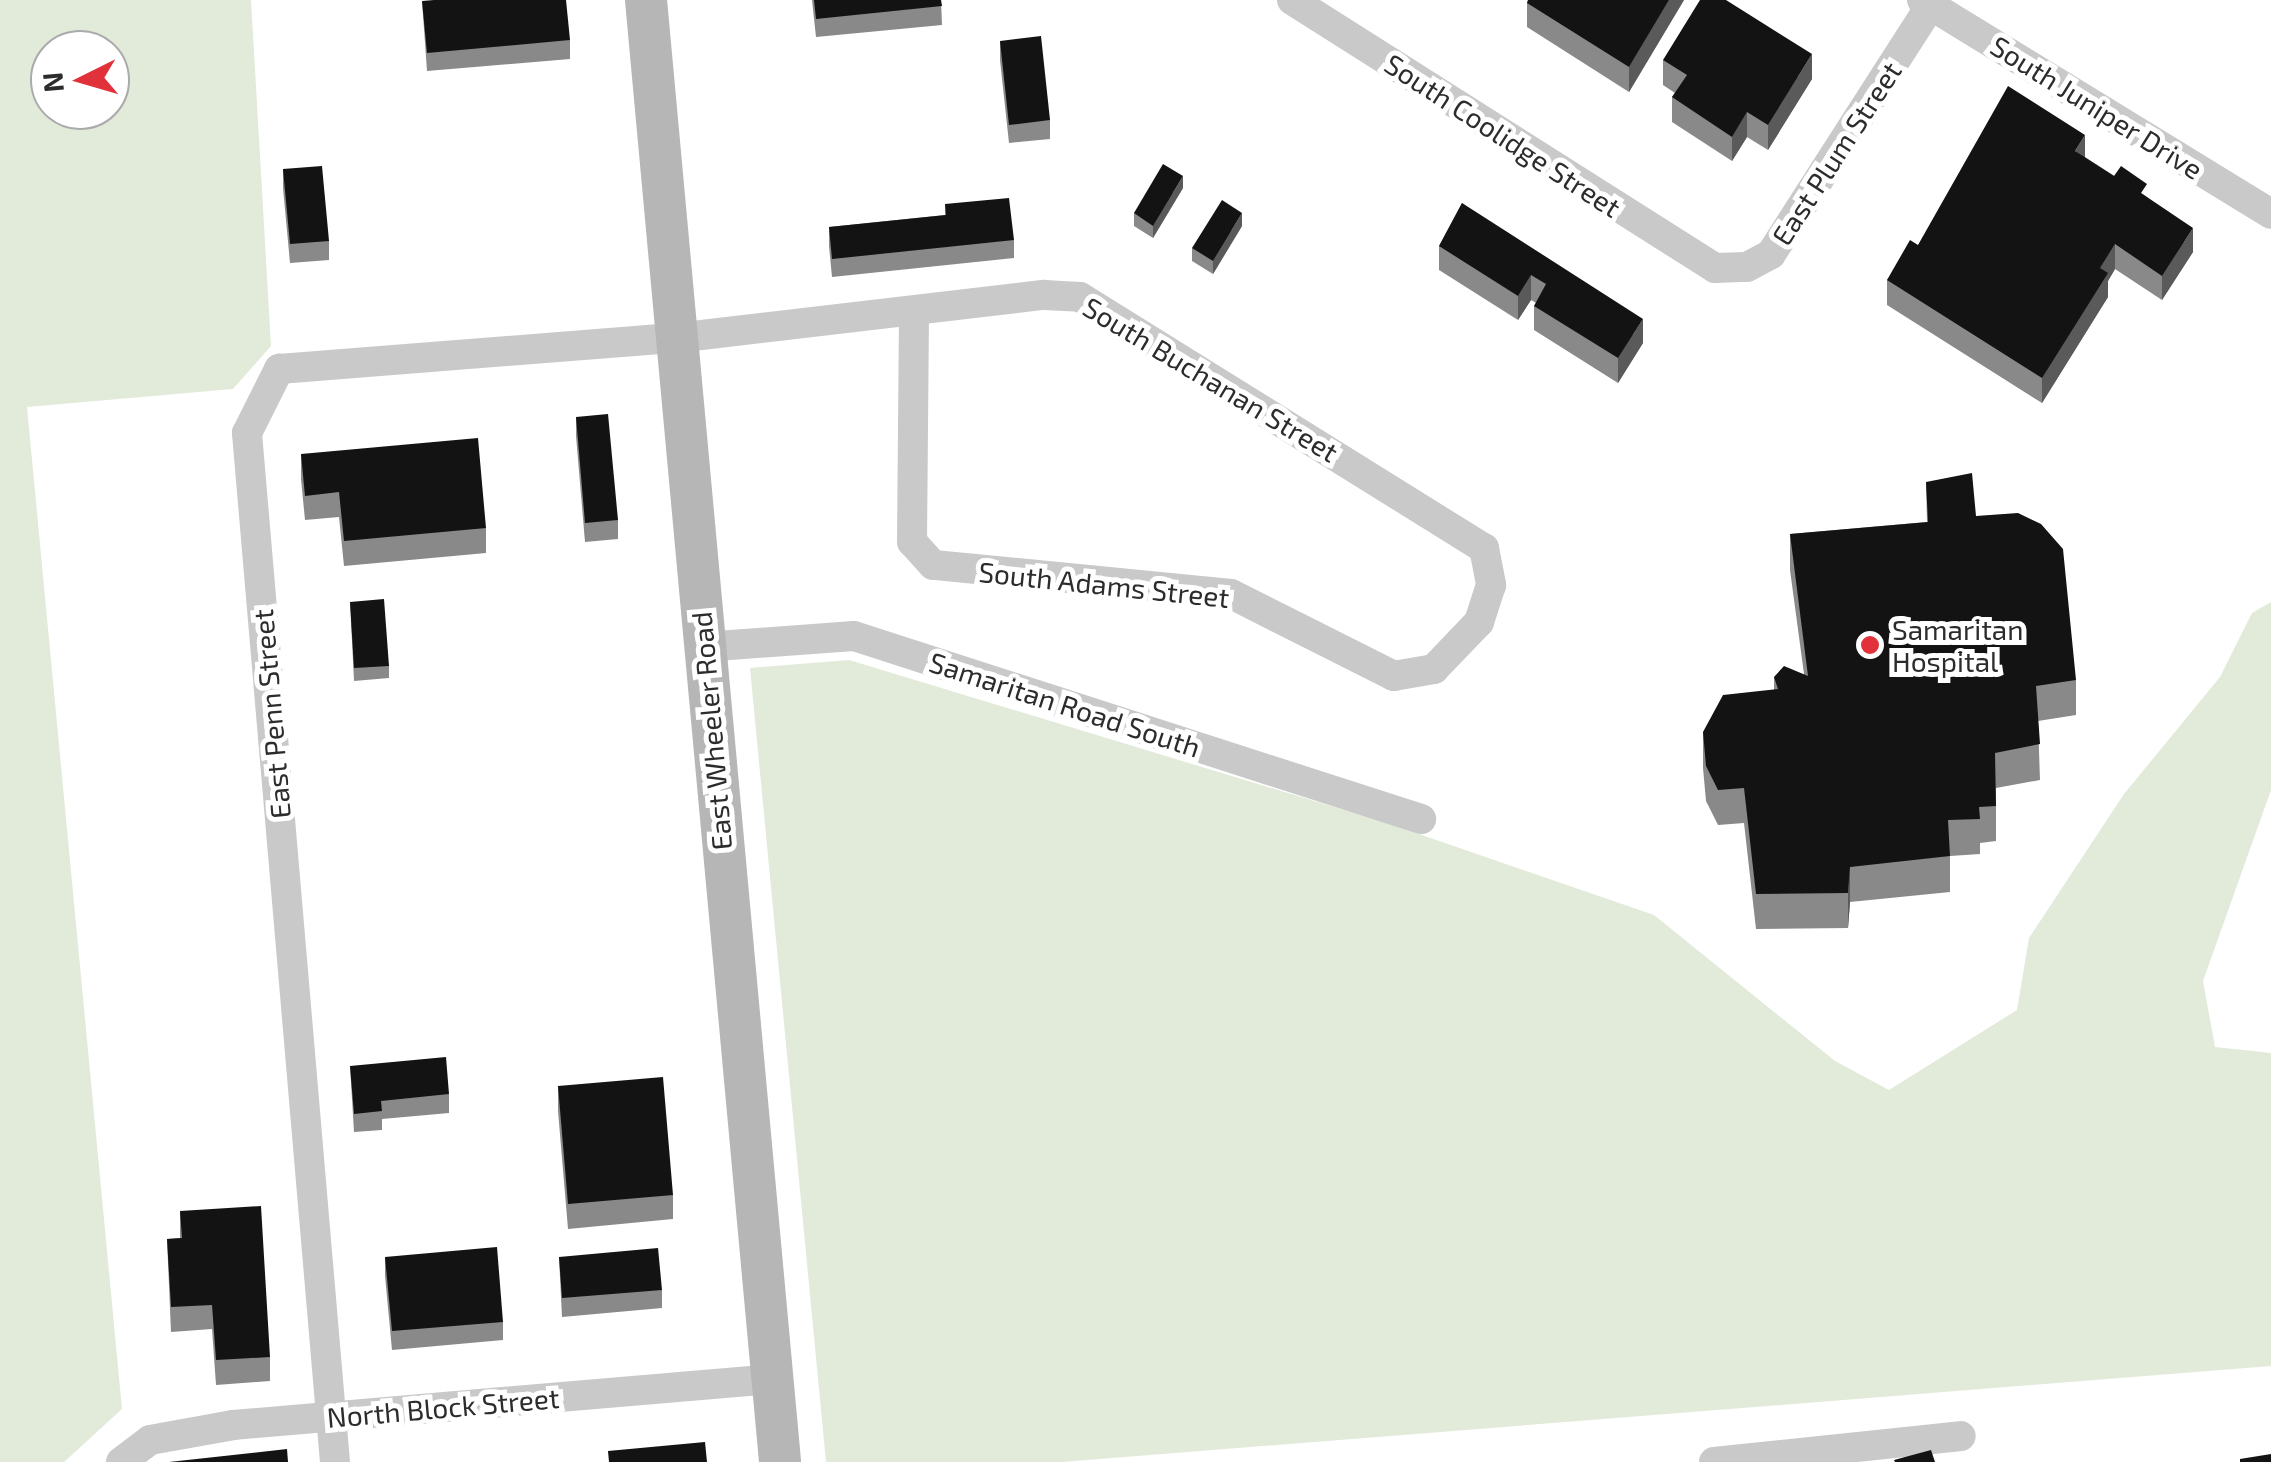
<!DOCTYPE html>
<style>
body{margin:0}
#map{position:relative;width:2271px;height:1462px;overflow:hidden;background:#fff;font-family:"Exo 2",sans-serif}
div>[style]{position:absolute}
.green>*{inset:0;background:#e2eada}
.minor>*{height:30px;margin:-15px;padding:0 15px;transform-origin:15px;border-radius:15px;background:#c9c9c9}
.secondary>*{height:42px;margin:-21px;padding:0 21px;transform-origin:21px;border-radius:21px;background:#b6b6b6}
.wall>*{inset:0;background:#898989}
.shaded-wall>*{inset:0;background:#5a5a5a}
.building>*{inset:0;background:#131313}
.dots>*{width:28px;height:28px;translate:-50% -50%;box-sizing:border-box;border:5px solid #fff;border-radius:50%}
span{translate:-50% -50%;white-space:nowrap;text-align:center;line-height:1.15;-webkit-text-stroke:10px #fff;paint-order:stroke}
.street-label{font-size:28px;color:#2c2c2c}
.poi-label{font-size:28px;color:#2c2c2c}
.left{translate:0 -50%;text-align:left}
.north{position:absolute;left:30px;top:30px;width:100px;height:100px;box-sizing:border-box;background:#fff;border:2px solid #ababab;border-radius:50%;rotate:265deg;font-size:28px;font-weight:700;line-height:40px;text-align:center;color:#2c2c2c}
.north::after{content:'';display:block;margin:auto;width:35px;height:45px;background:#e1313a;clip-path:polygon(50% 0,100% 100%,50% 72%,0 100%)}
</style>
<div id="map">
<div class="green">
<i style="clip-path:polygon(evenodd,0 0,251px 0,271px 346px,233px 389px,27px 407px,122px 1409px,64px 1462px,0 1462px,0 0,50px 50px,110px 50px,110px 110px,50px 110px,50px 50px)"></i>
<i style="clip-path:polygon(2271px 602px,2271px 790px,2203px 981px,2215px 1047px,2271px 1053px,2271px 1366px,1062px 1462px,826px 1462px,750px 668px,849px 660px,1390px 824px,1654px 915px,1835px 1061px,1889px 1090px,2017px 1010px,2029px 938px,2124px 794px,2220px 677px,2252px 613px)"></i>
</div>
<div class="minor">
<i style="left:1292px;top:0;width:501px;rotate:32.36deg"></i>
<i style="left:1715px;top:268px;width:32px;rotate:-2deg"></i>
<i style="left:1747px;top:267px;width:27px;rotate:-28deg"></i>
<i style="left:1771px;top:254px;width:302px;rotate:-57.3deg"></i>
<i style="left:1922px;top:0;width:409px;rotate:31.5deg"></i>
<i style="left:703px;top:647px;width:151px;rotate:-4.2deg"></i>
<i style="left:854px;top:636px;width:596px;rotate:17.89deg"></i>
<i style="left:121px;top:1462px;width:36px;rotate:-37deg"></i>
<i style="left:150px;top:1440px;width:84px;rotate:-10.2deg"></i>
<i style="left:233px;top:1425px;width:542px;rotate:-4.87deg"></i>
<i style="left:335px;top:1462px;width:1033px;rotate:-94.89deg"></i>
<i style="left:247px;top:433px;width:72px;rotate:-63.4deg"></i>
<i style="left:279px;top:369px;width:398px;rotate:-4.5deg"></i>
<i style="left:676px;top:338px;width:371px;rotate:-6.7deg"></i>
<i style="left:1044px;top:295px;width:36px;rotate:3deg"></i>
<i style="left:1080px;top:297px;width:476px;rotate:31.9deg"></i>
<i style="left:1484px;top:548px;width:38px;rotate:79deg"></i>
<i style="left:1491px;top:585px;width:39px;rotate:108deg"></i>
<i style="left:1479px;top:622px;width:65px;rotate:133.8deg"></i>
<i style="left:1434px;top:669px;width:41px;rotate:170.1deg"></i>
<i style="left:1394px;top:676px;width:182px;rotate:-153.3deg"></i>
<i style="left:1231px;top:594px;width:299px;rotate:-174.4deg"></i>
<i style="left:933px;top:565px;width:31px;rotate:-132deg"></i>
<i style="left:912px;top:542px;width:229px;rotate:-89.5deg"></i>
<i style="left:1714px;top:1462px;width:248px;rotate:-6deg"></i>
</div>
<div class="secondary">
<i style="left:646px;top:0;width:1468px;rotate:84.76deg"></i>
</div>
<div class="wall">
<i style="clip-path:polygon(812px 0,941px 0,942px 25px,816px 37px)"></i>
<i style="clip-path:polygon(1528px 0,1684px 0,1629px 92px,1527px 27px,1527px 3px)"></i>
<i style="clip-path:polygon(422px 1px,570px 40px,570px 59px,427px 71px)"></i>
<i style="clip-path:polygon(1000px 41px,1050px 120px,1050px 139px,1009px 143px,1000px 60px)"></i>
<i style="clip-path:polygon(1663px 60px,1812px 79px,1768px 150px,1747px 137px,1732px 161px,1672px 122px,1672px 97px,1675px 93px,1663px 85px)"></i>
<i style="clip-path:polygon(2085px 157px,2147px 197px,2193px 252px,2162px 300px,2115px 269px,2108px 281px,2108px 297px,2042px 403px,1887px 305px,1887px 280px,1918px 245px)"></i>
<i style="clip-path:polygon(283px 169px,329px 241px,329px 260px,290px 263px,283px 188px)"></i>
<i style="clip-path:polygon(1183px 188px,1153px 238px,1134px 226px,1134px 213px)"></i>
<i style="clip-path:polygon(1462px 203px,1643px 343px,1618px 383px,1534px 330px,1534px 306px,1536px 303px,1531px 300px,1518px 320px,1439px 270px,1439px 246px)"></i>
<i style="clip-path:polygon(945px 204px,1014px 240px,1014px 258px,832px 277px,829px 246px,829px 227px,945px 215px)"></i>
<i style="clip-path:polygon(1242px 226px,1213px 274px,1192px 261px,1192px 248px)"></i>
<i style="clip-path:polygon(576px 417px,618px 520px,618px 539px,585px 542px,576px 436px)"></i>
<i style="clip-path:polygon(301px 454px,486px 528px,486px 553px,344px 566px,339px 517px,305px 520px,301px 479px)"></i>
<i style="clip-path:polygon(1926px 482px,1976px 516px,2076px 680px,2076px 715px,2038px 721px,2040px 780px,1996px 788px,1996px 841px,1980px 843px,1980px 854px,1950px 856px,1950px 892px,1850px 902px,1848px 928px,1756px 929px,1744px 823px,1718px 825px,1706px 801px,1703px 768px,1703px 732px,1774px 690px,1774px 677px,1804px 674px,1790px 570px,1790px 534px,1927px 522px)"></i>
<i style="clip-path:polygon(350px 602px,389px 666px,389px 678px,354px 681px)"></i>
<i style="clip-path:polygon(350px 1066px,449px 1094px,449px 1113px,382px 1119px,382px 1130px,354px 1132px)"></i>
<i style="clip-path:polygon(558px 1086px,673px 1195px,673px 1219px,568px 1229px,558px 1111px)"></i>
<i style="clip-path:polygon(180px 1211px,270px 1357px,270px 1381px,216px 1385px,212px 1329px,171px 1332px,167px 1239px,180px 1238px)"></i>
<i style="clip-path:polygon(385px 1257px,503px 1322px,503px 1340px,392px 1350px,385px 1276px)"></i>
<i style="clip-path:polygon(559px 1257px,662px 1290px,662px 1308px,562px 1317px)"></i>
</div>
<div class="shaded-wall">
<i style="clip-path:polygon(1669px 0,1684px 0,1629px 92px,1629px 67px)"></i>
<i style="clip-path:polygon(1812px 54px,1812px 79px,1768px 150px,1768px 125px)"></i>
<i style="clip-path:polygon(1747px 112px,1747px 137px,1732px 161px,1732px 137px)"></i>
<i style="clip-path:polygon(2085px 135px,2085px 160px,2075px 151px)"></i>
<i style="clip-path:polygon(1183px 176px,1183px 188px,1153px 238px,1153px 226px)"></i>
<i style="clip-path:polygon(1242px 213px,1242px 226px,1213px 274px,1213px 261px)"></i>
<i style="clip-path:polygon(2193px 228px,2193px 252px,2162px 300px,2162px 276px)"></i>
<i style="clip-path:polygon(2115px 244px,2115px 269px,2108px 281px,2108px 297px,2042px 403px,2042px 378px,2100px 268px)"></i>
<i style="clip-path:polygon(1531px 275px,1531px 300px,1518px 320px,1518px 296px)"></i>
<i style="clip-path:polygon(1643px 319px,1643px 343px,1618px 383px,1618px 358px)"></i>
<i style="clip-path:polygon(1850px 867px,1850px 902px,1848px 928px,1848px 893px)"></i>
</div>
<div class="building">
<i style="clip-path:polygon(434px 0,566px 0,570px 40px,427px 53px,422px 1px)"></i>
<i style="clip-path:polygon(814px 0,941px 0,942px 6px,816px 19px)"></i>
<i style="clip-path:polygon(1528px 0,1669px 0,1629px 67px,1527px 3px)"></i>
<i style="clip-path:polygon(1700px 0,1726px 0,1812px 54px,1768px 125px,1747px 112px,1732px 137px,1672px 97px,1687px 75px,1663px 60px)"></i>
<i style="clip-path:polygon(1041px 36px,1050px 120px,1009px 125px,1000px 41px)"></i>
<i style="clip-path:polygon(2008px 86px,2085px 135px,2075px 151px,2114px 176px,2121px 166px,2147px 184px,2141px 193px,2193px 228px,2162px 276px,2115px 244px,2100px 268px,2108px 273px,2042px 378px,1887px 280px,1910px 240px,1918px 245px)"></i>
<i style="clip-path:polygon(1163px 164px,1183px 176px,1153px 226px,1134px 213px)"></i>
<i style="clip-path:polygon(322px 166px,329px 241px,290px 244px,283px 169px)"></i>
<i style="clip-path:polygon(1009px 198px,1014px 240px,832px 259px,829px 227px,946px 215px,945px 204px)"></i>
<i style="clip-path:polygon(1222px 200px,1242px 213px,1213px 261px,1192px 248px)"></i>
<i style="clip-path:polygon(1462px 203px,1643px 319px,1618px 358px,1534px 306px,1546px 284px,1531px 275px,1518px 296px,1439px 246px)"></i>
<i style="clip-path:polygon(608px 414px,618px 520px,585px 523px,576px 417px)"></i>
<i style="clip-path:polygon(478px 438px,486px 528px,344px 541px,339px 492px,305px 496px,301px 454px)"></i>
<i style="clip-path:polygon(1972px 473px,1976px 516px,2018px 513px,2041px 524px,2063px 549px,2076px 680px,2036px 686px,2040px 744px,1995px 753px,1996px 806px,1979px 807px,1980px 819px,1948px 820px,1950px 856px,1850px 867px,1848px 893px,1756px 894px,1744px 788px,1718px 790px,1706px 766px,1703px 732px,1723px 695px,1778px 689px,1774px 677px,1784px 666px,1808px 676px,1790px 534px,1928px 522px,1926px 482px)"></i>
<i style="clip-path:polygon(384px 599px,389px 666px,354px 668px,350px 602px)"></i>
<i style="clip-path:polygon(446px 1057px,449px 1094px,381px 1101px,382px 1111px,354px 1114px,350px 1066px)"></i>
<i style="clip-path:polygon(663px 1077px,673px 1195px,568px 1204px,558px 1086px)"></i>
<i style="clip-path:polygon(261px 1206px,270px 1357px,216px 1360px,212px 1305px,171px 1307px,167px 1239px,182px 1238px,180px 1211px)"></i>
<i style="clip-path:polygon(497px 1247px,503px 1322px,392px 1331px,385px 1257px)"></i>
<i style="clip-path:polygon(658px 1248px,662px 1290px,562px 1298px,559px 1257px)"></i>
<i style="clip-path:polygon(705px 1442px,707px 1462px,609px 1462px,608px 1451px)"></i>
<i style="clip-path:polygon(287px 1449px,288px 1462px,169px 1462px)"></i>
<i style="clip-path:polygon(1931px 1450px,1935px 1462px,1895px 1462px,1894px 1460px)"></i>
<i style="clip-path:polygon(2271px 1454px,2271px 1462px,2240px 1462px,2240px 1459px)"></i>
</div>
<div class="dots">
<i style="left:1870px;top:645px;background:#e1313a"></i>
</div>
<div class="street-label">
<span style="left:2097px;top:107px;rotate:32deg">South Juniper Drive</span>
<span style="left:1503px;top:135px;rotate:33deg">South Coolidge Street</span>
<span style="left:1836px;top:153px;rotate:-57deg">East Plum Street</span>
<span style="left:1211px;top:379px;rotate:31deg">South Buchanan Street</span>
<span style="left:1104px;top:584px;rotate:6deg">South Adams Street</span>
<span style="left:1065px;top:704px;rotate:18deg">Samaritan Road South</span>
<span style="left:271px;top:714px;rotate:-95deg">East Penn Street</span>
<span style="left:711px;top:731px;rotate:-95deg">East Wheeler Road</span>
<span style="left:443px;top:1407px;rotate:-5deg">North Block Street</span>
</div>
<div class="poi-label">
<span class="left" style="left:1892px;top:645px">Samaritan<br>Hospital</span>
</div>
<div class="north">N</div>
</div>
